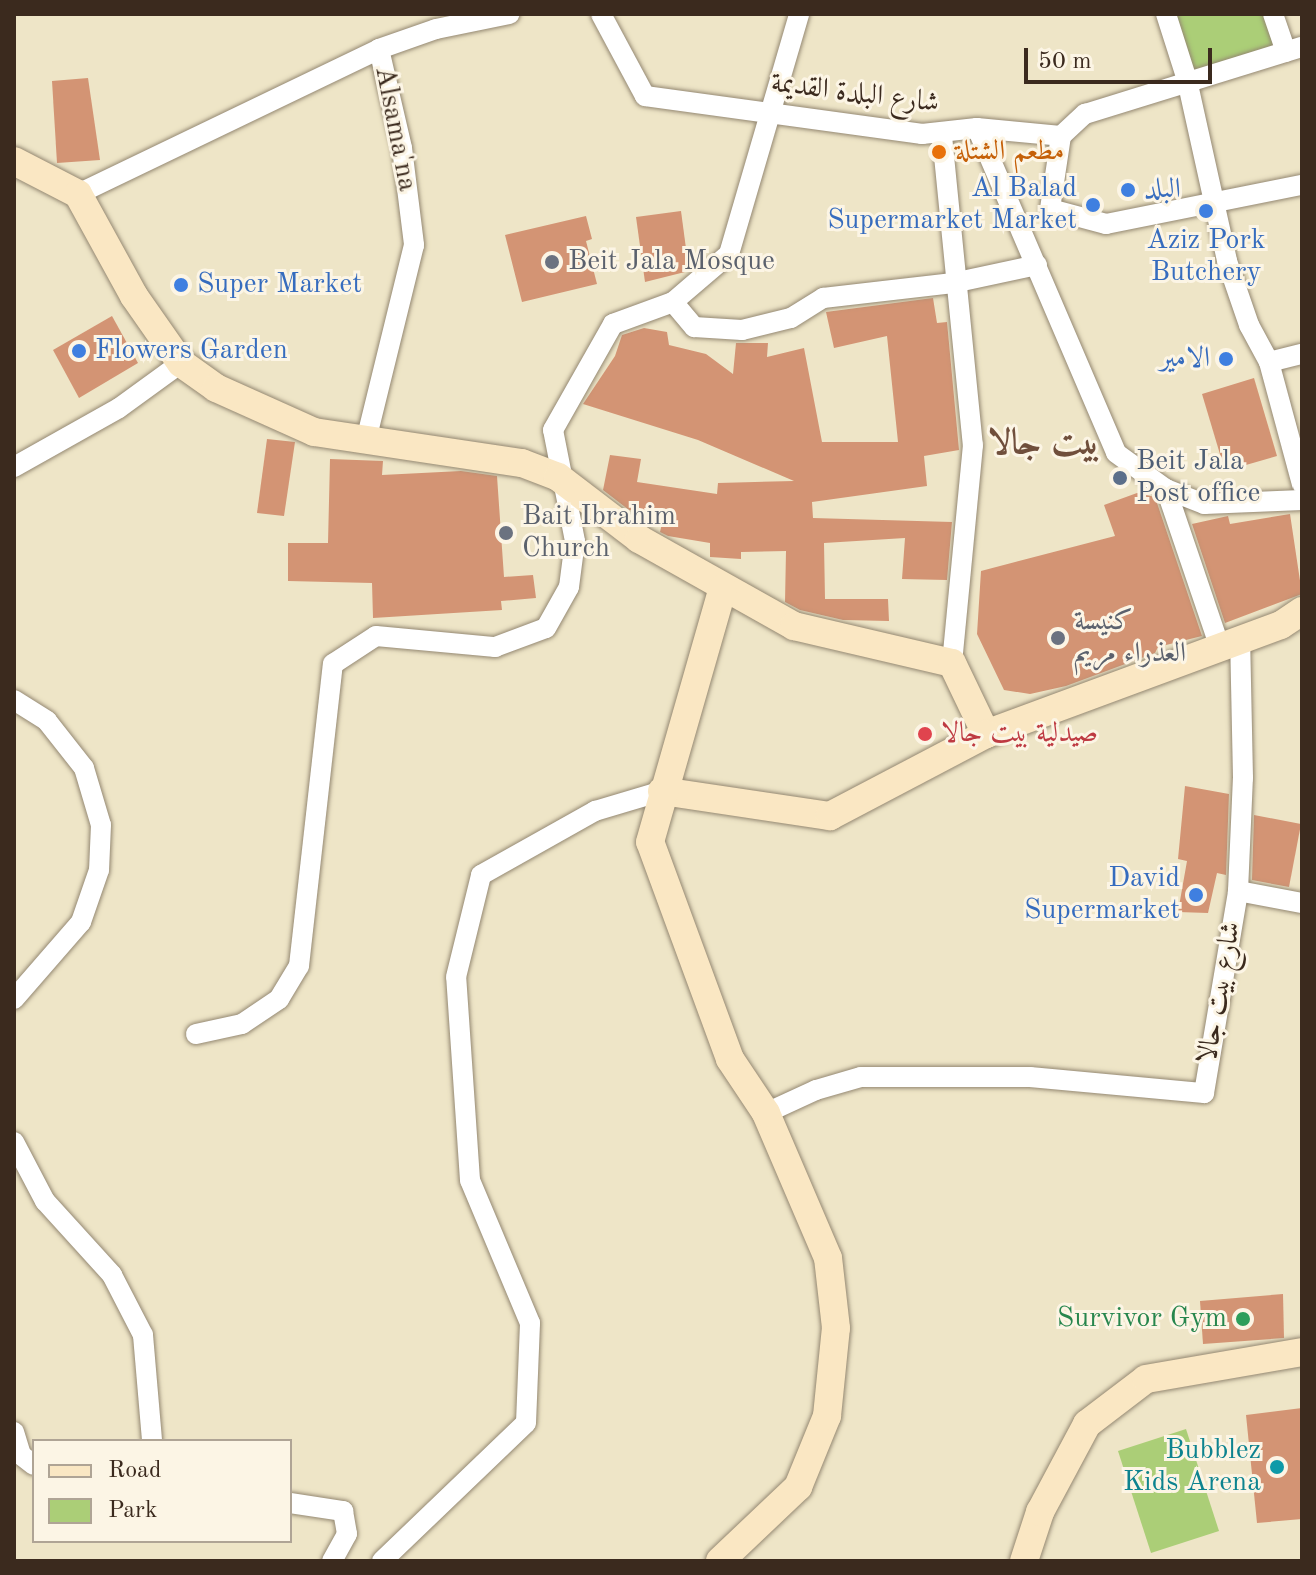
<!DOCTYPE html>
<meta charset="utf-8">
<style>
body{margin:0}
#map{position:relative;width:1316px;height:1575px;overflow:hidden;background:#eee5c7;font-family:"Old Standard TT",Amiri,serif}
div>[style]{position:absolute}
.green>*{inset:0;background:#abce77}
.building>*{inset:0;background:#d39474}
.roads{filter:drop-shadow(0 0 2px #948872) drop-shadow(0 0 2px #948872)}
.street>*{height:20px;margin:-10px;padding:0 10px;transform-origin:10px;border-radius:10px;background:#fff}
.secondary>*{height:28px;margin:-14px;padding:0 14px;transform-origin:14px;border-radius:14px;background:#fae7c3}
.dots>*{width:22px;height:22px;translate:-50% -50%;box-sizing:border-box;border:4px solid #fcf5e5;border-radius:50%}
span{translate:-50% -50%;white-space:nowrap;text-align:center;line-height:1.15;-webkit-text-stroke:6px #fcf5e5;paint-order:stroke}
.street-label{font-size:28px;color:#3b2a1e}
.food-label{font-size:28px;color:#c56008}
.left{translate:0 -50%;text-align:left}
.shop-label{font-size:28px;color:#366cbe}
.right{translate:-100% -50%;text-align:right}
.worship-label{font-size:28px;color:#5b616d}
.service-label{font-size:28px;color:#4e5e75}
.health-label{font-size:28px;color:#be3a42}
.leisure-label{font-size:28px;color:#27864d}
.culture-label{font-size:28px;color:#0d838f}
.district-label{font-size:36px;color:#704f3c;font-weight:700}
.frame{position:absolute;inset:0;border:16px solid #3b2a1e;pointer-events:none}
.legend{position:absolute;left:32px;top:1439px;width:260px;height:104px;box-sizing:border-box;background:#fcf5e5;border:2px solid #afa495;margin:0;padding:10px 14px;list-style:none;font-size:24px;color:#3b2a1e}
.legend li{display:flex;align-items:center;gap:16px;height:40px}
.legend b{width:40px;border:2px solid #afa495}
.scale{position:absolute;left:1024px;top:48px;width:188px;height:36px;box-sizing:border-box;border:4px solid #3b2a1e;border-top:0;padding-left:10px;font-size:24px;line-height:28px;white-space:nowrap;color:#3b2a1e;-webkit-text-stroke:6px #fcf5e5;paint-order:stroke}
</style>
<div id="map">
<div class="green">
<i style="clip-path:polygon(1166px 14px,1273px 14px,1286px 52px,1187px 80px)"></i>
<i style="clip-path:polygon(1186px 1429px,1219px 1531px,1151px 1553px,1118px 1451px)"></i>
</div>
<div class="building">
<i style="clip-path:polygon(88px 78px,100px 160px,57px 163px,52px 81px)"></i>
<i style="clip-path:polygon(681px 211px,689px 271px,645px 282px,636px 217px)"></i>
<i style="clip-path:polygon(586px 216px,592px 239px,586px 241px,597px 284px,522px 302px,505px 235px)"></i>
<i style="clip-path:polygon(933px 298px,937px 323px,947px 322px,959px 450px,924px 456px,927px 486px,812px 502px,813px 518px,952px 522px,947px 580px,902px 579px,905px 538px,824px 543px,825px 599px,888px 599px,889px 621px,843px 620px,800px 610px,785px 602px,786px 551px,741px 552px,741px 559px,710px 557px,710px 543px,668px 536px,660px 532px,664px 515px,629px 510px,603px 490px,610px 455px,641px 459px,637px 482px,717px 494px,718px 483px,794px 481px,698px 440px,583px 404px,615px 356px,622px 335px,644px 328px,667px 332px,669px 345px,706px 354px,733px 374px,736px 343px,768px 343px,767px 357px,804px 348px,822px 442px,898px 442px,887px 336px,834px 348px,826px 312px)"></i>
<i style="clip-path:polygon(112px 316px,138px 363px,79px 398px,53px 350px)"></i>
<i style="clip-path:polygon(1254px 378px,1277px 456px,1225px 471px,1202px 394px)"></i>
<i style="clip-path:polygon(267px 439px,295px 442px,284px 516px,257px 513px)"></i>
<i style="clip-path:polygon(330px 459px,383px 461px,382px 475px,461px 471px,497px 476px,504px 577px,533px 575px,536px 598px,501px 601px,502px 610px,373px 618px,372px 583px,288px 581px,288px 543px,328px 543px)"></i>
<i style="clip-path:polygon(1137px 493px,1155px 497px,1202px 636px,1158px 647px,1155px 653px,1066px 686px,1030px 694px,1004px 690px,977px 634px,981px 571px,1115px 536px,1104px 505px)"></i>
<i style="clip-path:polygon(1290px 514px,1302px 594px,1225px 623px,1192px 524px,1228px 516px,1230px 524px)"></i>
<i style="clip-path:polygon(1185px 786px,1229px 794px,1226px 875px,1217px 873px,1208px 913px,1178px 912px,1187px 861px,1178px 859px)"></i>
<i style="clip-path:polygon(1254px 815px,1301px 824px,1289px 887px,1252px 880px)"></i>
<i style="clip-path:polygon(1283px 1294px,1284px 1338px,1203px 1344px,1200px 1301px)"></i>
<i style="clip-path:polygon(1302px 1408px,1302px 1519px,1257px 1523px,1246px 1415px)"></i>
</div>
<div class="roads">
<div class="street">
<i style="left:601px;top:14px;width:93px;rotate:61.8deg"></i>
<i style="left:645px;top:96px;width:280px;rotate:7.8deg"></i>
<i style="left:922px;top:134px;width:55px;rotate:-6.2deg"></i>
<i style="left:977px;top:128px;width:84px;rotate:5.4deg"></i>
<i style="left:1061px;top:136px;width:74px;rotate:98.6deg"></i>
<i style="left:1050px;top:209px;width:58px;rotate:15deg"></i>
<i style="left:1106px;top:224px;width:200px;rotate:-11.3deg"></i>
<i style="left:1166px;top:14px;width:69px;rotate:72.3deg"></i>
<i style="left:1187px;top:80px;width:185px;rotate:77.5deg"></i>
<i style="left:1227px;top:261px;width:68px;rotate:71deg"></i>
<i style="left:1249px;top:325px;width:42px;rotate:61.6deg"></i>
<i style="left:1269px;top:362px;width:34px;rotate:-14deg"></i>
<i style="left:1273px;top:14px;width:40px;rotate:71.1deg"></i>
<i style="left:379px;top:49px;width:60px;rotate:-19.3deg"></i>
<i style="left:436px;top:29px;width:75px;rotate:-11.6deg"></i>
<i style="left:977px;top:128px;width:353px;rotate:66.8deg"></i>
<i style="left:1116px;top:453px;width:62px;rotate:35.8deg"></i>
<i style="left:1166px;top:489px;width:41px;rotate:21.5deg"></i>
<i style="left:1204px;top:504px;width:98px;rotate:-2.3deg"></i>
<i style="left:942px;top:136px;width:311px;rotate:84.3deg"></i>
<i style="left:973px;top:445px;width:219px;rotate:95.5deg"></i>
<i style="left:1061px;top:136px;width:33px;rotate:-43deg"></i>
<i style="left:1085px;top:114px;width:227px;rotate:-17.2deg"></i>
<i style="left:78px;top:194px;width:334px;rotate:-25.7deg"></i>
<i style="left:379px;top:49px;width:102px;rotate:76.9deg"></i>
<i style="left:402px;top:148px;width:98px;rotate:82.9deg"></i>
<i style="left:414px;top:245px;width:202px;rotate:103.8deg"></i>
<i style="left:673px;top:302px;width:33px;rotate:50deg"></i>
<i style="left:694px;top:327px;width:48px;rotate:3.6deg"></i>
<i style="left:742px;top:330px;width:50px;rotate:-13.8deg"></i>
<i style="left:791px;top:318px;width:38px;rotate:-32deg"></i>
<i style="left:823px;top:298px;width:131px;rotate:-6.6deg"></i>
<i style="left:953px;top:283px;width:86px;rotate:-12.1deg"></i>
<i style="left:1269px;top:362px;width:126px;rotate:74.9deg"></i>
<i style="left:14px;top:467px;width:120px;rotate:-29.3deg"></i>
<i style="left:119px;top:408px;width:77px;rotate:-36deg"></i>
<i style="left:1166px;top:489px;width:165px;rotate:71.2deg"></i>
<i style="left:14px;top:700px;width:39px;rotate:32deg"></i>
<i style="left:47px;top:721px;width:60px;rotate:51.8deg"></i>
<i style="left:84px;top:768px;width:59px;rotate:73.4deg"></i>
<i style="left:101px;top:825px;width:45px;rotate:92.5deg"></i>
<i style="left:99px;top:870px;width:55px;rotate:109.1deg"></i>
<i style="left:81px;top:922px;width:102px;rotate:131deg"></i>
<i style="left:1238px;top:891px;width:65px;rotate:10.6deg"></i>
<i style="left:196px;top:1034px;width:47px;rotate:-12.3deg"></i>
<i style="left:242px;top:1024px;width:45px;rotate:-34deg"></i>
<i style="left:279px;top:999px;width:39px;rotate:-59deg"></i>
<i style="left:299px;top:966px;width:304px;rotate:-83.6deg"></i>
<i style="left:333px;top:664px;width:51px;rotate:-33.1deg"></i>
<i style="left:376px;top:636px;width:120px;rotate:5.3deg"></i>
<i style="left:495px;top:647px;width:54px;rotate:-20.4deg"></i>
<i style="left:546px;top:628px;width:47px;rotate:-60.7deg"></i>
<i style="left:569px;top:587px;width:46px;rotate:-82.6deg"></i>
<i style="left:575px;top:541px;width:113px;rotate:-101.2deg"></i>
<i style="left:553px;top:430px;width:122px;rotate:-60.5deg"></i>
<i style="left:613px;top:324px;width:64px;rotate:-20.1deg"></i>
<i style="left:673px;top:302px;width:74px;rotate:-40.6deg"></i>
<i style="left:729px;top:254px;width:250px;rotate:-73.7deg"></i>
<i style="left:766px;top:1113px;width:55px;rotate:-24.7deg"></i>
<i style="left:816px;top:1090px;width:47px;rotate:-16.1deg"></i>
<i style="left:861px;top:1077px;width:169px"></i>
<i style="left:1030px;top:1077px;width:175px;rotate:5.3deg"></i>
<i style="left:1204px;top:1093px;width:205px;rotate:-80.4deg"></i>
<i style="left:1238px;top:891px;width:113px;rotate:-87.5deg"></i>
<i style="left:1243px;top:778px;width:138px;rotate:-91.2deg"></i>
<i style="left:14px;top:1142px;width:67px;rotate:62.3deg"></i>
<i style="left:45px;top:1201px;width:100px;rotate:47.8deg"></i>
<i style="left:112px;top:1275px;width:68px;rotate:62.7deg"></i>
<i style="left:143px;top:1335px;width:106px;rotate:85.1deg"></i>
<i style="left:14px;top:1432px;width:24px;rotate:73deg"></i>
<i style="left:21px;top:1455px;width:16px;rotate:38deg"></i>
<i style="left:290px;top:1503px;width:54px;rotate:8.6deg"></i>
<i style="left:343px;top:1511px;width:23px;rotate:80deg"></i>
<i style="left:347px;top:1534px;width:31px;rotate:119deg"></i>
<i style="left:382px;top:1561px;width:199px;rotate:-43.8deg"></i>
<i style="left:526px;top:1423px;width:100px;rotate:-87.7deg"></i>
<i style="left:530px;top:1323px;width:155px;rotate:-112.8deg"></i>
<i style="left:470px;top:1180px;width:203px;rotate:-93.9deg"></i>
<i style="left:456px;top:977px;width:105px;rotate:-76.2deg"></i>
<i style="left:481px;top:875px;width:131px;rotate:-29.3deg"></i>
<i style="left:595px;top:811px;width:70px;rotate:-16.6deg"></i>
</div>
<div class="secondary">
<i style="left:14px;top:161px;width:72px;rotate:27.3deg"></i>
<i style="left:78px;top:194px;width:116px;rotate:61.2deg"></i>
<i style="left:134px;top:296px;width:82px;rotate:55deg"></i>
<i style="left:181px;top:363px;width:43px;rotate:35.5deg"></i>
<i style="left:216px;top:388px;width:107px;rotate:24.2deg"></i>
<i style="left:314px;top:432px;width:210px;rotate:8.5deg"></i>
<i style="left:522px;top:463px;width:39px;rotate:21deg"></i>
<i style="left:558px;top:477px;width:102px;rotate:37.4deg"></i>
<i style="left:639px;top:539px;width:178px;rotate:29.3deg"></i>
<i style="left:794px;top:626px;width:162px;rotate:13.2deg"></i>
<i style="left:952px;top:663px;width:79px;rotate:64.4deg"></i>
<i style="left:986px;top:734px;width:314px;rotate:-20.3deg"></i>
<i style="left:1281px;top:625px;width:25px;rotate:-34deg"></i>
<i style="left:662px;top:791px;width:170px;rotate:8.5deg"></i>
<i style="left:830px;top:816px;width:176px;rotate:-27.7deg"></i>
<i style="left:720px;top:1561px;width:108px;rotate:-43.5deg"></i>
<i style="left:798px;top:1487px;width:77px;rotate:-67.8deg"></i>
<i style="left:827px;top:1416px;width:88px;rotate:-84.2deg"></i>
<i style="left:836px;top:1328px;width:70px;rotate:-96.5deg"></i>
<i style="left:828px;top:1258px;width:158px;rotate:-113.2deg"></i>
<i style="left:766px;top:1113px;width:65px;rotate:-123.7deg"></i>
<i style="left:730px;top:1059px;width:231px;rotate:-110.2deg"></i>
<i style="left:650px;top:842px;width:264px;rotate:-74deg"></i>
<i style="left:1024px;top:1561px;width:52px;rotate:-71.9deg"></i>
<i style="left:1040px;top:1512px;width:100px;rotate:-61.9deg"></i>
<i style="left:1087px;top:1424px;width:74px;rotate:-37.3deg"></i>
<i style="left:1146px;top:1379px;width:158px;rotate:-9.8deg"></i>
</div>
</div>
<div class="dots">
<i style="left:939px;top:152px;background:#e8710a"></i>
<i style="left:1128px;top:190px;background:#3f7fe0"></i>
<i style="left:1093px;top:205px;background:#3f7fe0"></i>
<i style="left:1206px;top:211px;background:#3f7fe0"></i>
<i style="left:552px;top:262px;background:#6b7280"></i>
<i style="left:181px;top:285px;background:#3f7fe0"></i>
<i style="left:79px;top:351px;background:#3f7fe0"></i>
<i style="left:1226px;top:359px;background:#3f7fe0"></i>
<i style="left:1120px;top:478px;background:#5c6f8a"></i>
<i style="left:506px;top:533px;background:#6b7280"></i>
<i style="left:1058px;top:638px;background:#6b7280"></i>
<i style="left:925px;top:734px;background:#e0444e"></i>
<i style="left:1196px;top:895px;background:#3f7fe0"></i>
<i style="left:1243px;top:1319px;background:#2e9e5b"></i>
<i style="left:1277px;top:1467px;background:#0f9aa8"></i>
</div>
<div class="street-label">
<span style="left:855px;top:94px;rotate:7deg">شارع البلدة القديمة</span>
<span style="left:395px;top:129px;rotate:79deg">Alsama'na</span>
<span style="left:1220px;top:993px;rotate:-80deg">شارع بيت جالا</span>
</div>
<div class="food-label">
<span class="left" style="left:955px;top:152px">مطعم الشتلة</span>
</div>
<div class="shop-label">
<span class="right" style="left:1077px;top:205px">Al Balad<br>Supermarket Market</span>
<span class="left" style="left:1144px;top:190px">البلد</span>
<span style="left:1206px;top:257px">Aziz Pork<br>Butchery</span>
<span class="left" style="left:197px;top:285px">Super Market</span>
<span class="left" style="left:95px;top:351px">Flowers Garden</span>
<span class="right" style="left:1210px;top:359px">الامير</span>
<span class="right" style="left:1180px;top:895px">David<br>Supermarket</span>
</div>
<div class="worship-label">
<span class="left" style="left:568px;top:262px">Beit Jala Mosque</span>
<span class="left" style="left:522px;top:533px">Bait Ibrahim<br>Church</span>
<span class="left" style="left:1074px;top:638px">كنيسة<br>العذراء مريم</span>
</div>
<div class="service-label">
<span class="left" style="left:1136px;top:478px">Beit Jala<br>Post office</span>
</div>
<div class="health-label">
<span class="left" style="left:941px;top:734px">صيدلية بيت جالا</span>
</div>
<div class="leisure-label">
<span class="right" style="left:1227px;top:1319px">Survivor Gym</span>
</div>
<div class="culture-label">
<span class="right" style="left:1261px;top:1467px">Bubblez<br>Kids Arena</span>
</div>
<div class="district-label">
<span style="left:1044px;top:445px">بيت جالا</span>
</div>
<div class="frame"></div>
<ul class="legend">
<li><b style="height:10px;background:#fae7c3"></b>Road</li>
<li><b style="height:22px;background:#abce77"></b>Park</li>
</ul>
<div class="scale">50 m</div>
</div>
